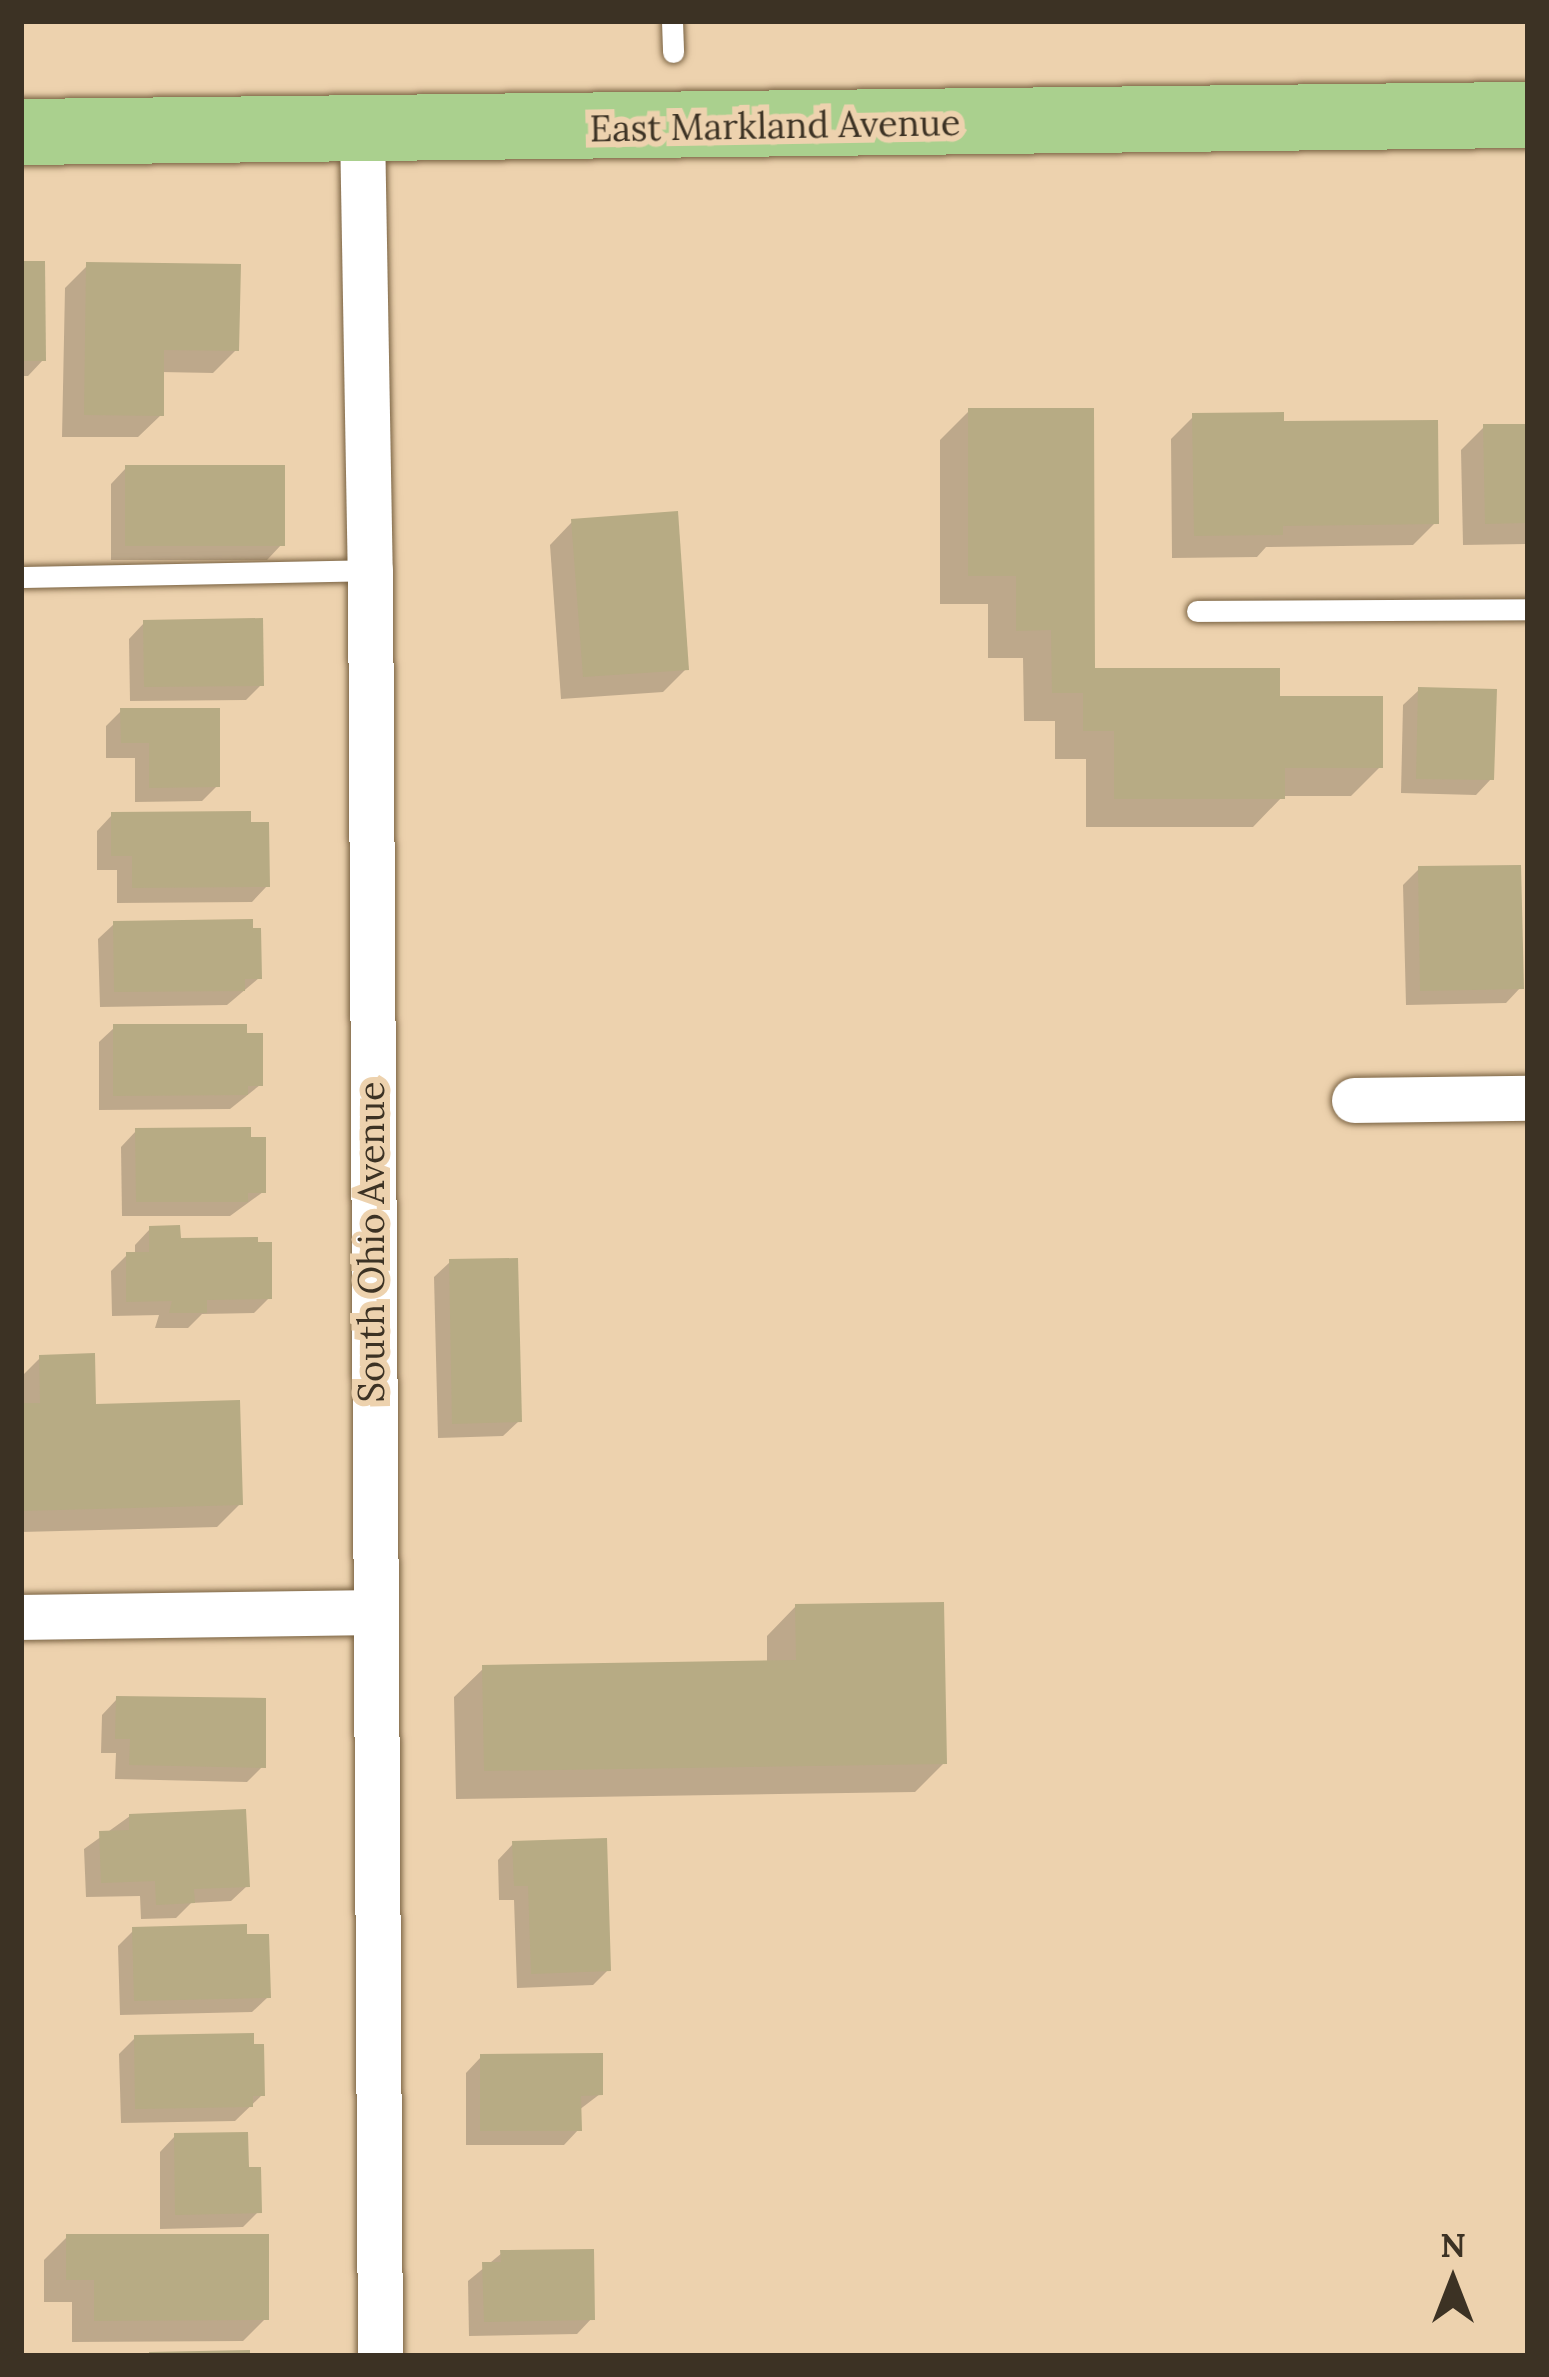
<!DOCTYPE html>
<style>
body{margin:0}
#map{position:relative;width:1549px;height:2377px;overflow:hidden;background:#edd2ae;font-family:Lora,serif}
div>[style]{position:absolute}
.shadow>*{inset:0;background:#0003}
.building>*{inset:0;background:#b7ab84}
.roads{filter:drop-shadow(0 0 3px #786141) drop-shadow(0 0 3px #786141)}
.service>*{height:21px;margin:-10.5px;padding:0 10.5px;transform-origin:10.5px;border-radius:10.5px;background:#fff}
.minor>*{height:45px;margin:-22.5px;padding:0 22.5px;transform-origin:22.5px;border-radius:22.5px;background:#fff}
.primary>*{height:66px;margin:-33px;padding:0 33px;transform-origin:33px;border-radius:33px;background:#aad08e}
span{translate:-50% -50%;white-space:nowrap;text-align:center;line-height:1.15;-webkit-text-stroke:12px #edd2ae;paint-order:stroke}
.street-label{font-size:36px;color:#3c3224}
.frame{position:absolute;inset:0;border:24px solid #3c3224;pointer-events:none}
.north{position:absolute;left:1393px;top:2221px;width:120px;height:120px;-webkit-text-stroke:9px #edd2ae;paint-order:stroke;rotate:0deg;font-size:33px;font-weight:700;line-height:48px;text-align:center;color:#3c3224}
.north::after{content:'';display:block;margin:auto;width:42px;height:54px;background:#3c3224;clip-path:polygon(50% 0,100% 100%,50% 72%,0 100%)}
</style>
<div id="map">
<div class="shadow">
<i style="clip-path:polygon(21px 264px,43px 360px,28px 376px,21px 376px)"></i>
<i style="clip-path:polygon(88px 265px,236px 350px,213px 373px,161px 372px,161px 415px,138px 437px,62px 437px,65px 288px)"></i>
<i style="clip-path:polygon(969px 411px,1092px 671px,1277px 699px,1380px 767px,1351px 796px,1283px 796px,1253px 827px,1086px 827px,1086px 759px,1055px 759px,1055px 721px,1024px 721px,1023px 658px,988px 658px,988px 604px,940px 604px,940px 440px)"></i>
<i style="clip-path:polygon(1194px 416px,1282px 424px,1436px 522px,1413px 545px,1266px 547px,1257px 557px,1172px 558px,1171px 439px)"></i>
<i style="clip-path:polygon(1484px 427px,1528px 427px,1528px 544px,1463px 545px,1461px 450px)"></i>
<i style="clip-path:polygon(126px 468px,282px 544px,267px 560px,111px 560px,111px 484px)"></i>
<i style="clip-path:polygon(572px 522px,686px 669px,663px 692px,561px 699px,550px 545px)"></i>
<i style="clip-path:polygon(144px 623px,261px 685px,246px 700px,130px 701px,129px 639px)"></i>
<i style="clip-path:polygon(1419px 690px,1491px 779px,1476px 795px,1401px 793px,1403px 705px)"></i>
<i style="clip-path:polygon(121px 711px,217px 786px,202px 801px,135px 802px,135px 758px,106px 758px,106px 726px)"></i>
<i style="clip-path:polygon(112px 815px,267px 886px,252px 902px,117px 903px,117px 870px,97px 870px,97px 831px)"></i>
<i style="clip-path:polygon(1419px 869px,1521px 987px,1506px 1003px,1406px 1005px,1403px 885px)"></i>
<i style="clip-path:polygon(114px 924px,259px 978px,227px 1005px,100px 1007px,98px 939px)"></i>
<i style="clip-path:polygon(115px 1027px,260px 1085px,230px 1109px,99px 1110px,99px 1042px)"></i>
<i style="clip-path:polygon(136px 1131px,263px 1192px,230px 1216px,122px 1216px,121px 1147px)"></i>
<i style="clip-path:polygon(150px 1229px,269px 1298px,254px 1313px,202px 1314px,188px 1328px,155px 1328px,159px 1315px,112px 1316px,111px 1271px,127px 1255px,135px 1255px,135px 1245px)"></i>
<i style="clip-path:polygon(450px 1262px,519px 1421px,503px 1436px,438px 1438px,434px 1277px)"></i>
<i style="clip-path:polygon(40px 1358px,93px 1407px,240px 1504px,217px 1527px,21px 1532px,21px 1377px)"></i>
<i style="clip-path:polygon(796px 1606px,944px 1763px,915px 1792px,456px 1799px,454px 1697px,484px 1668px,767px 1663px,767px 1636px)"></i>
<i style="clip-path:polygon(117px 1699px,263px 1766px,247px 1782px,115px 1779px,116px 1753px,101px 1753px,102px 1715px)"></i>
<i style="clip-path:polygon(130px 1816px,247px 1886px,231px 1901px,191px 1903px,176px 1918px,141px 1919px,140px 1896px,86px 1897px,84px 1849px)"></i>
<i style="clip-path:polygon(513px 1844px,608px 1970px,593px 1985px,517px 1988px,514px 1900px,499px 1900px,498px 1860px)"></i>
<i style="clip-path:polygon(134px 1930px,244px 1937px,268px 1997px,252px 2012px,120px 2015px,118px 1946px)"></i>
<i style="clip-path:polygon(135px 2038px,262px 2095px,235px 2121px,121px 2123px,119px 2054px)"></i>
<i style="clip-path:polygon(481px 2057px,600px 2094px,579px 2110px,579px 2129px,564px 2145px,466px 2145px,466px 2073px)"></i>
<i style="clip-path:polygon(175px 2136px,246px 2170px,259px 2211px,243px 2227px,160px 2229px,160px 2152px)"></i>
<i style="clip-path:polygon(67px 2237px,266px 2318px,243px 2341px,72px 2342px,72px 2302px,44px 2302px,44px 2260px)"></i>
<i style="clip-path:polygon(502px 2253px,592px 2318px,577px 2334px,469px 2336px,468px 2281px)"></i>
</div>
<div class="building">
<i style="clip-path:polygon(21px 261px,45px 261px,46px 361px,21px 361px)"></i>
<i style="clip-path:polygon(86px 262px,241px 264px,239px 351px,164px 350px,164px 416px,84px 415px)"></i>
<i style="clip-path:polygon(968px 408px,1094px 408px,1095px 668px,1280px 668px,1280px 696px,1383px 696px,1383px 768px,1285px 768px,1285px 799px,1114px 799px,1114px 731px,1083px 731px,1083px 693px,1052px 693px,1051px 630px,1016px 631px,1016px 576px,968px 576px)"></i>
<i style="clip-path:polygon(1284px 412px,1284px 421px,1438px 420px,1439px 524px,1283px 526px,1283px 535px,1194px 536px,1192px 413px)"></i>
<i style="clip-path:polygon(1483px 424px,1528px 424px,1528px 523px,1485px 524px)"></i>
<i style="clip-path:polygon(125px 465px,285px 465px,285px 546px,125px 546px)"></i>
<i style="clip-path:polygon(678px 511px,689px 670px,583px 677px,571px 519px)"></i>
<i style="clip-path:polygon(263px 618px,264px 686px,144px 687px,143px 620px)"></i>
<i style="clip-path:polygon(1418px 687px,1497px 689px,1494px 780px,1416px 779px)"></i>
<i style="clip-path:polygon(120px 708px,220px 708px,220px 787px,149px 788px,149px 743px,121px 743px)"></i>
<i style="clip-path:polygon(251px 811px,251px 822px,269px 822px,270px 887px,132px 888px,132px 856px,111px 856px,111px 812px)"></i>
<i style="clip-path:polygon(1521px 865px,1524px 989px,1420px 991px,1418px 866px)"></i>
<i style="clip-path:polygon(253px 919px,253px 928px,261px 928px,262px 979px,245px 979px,245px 991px,114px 992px,113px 921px)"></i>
<i style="clip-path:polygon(113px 1024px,247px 1024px,247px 1033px,263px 1033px,263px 1086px,248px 1086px,248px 1095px,113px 1096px)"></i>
<i style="clip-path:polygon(251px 1127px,251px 1137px,266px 1137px,266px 1193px,248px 1193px,248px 1202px,136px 1202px,135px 1128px)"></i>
<i style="clip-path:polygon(180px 1225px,181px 1238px,258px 1237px,258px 1242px,272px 1242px,272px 1299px,207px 1300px,207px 1313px,169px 1313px,172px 1301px,126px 1302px,126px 1252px,149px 1252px,149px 1226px)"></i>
<i style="clip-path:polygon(518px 1258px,522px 1422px,452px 1424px,449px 1259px)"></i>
<i style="clip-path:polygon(95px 1353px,96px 1404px,240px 1400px,243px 1505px,21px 1511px,21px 1403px,40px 1403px,39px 1355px)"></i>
<i style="clip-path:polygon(944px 1602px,947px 1764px,484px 1771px,482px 1665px,796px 1660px,795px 1604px)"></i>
<i style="clip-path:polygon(116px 1696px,266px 1698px,266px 1768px,129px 1765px,130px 1739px,115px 1739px)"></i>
<i style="clip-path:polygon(246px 1809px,250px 1887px,194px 1889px,195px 1903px,156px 1905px,155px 1881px,101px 1883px,99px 1831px,129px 1830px,129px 1814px)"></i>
<i style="clip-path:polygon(607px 1838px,611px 1971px,531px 1974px,528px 1886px,514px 1886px,512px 1841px)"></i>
<i style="clip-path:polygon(247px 1924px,247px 1934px,269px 1934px,271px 1998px,134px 2001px,132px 1927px)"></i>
<i style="clip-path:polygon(254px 2033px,254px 2044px,264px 2044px,265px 2096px,253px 2096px,253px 2107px,135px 2109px,134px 2035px)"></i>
<i style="clip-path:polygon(603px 2053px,603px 2095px,581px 2096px,582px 2131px,480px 2131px,480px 2054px)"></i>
<i style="clip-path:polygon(248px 2132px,249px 2167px,261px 2167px,262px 2213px,175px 2215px,174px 2133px)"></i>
<i style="clip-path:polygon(66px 2234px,269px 2234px,269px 2320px,94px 2321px,94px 2280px,66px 2280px)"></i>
<i style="clip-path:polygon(594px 2249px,595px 2320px,484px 2322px,482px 2262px,501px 2262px,500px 2250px)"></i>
<i style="clip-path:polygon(250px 2350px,250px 2356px,149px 2356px,149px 2352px)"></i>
</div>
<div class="roads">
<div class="service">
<i style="left:672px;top:21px;width:31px;rotate:88deg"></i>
<i style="left:21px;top:577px;width:349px;rotate:-1.1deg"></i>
<i style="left:1197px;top:611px;width:331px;rotate:-0.3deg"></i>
</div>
<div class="minor">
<i style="left:362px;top:128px;width:442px;rotate:89deg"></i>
<i style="left:370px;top:570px;width:1786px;rotate:89.68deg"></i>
<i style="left:1354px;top:1100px;width:174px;rotate:-0.7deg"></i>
<i style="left:21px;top:1617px;width:353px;rotate:-0.8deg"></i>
</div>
<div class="primary">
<i style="left:21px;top:132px;width:1507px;rotate:-0.65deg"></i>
</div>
</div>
<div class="street-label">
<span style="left:775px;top:126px;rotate:-1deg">East Markland Avenue</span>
<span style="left:372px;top:1242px;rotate:-90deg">South Ohio Avenue</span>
</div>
<div class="frame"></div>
<div class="north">N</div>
</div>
